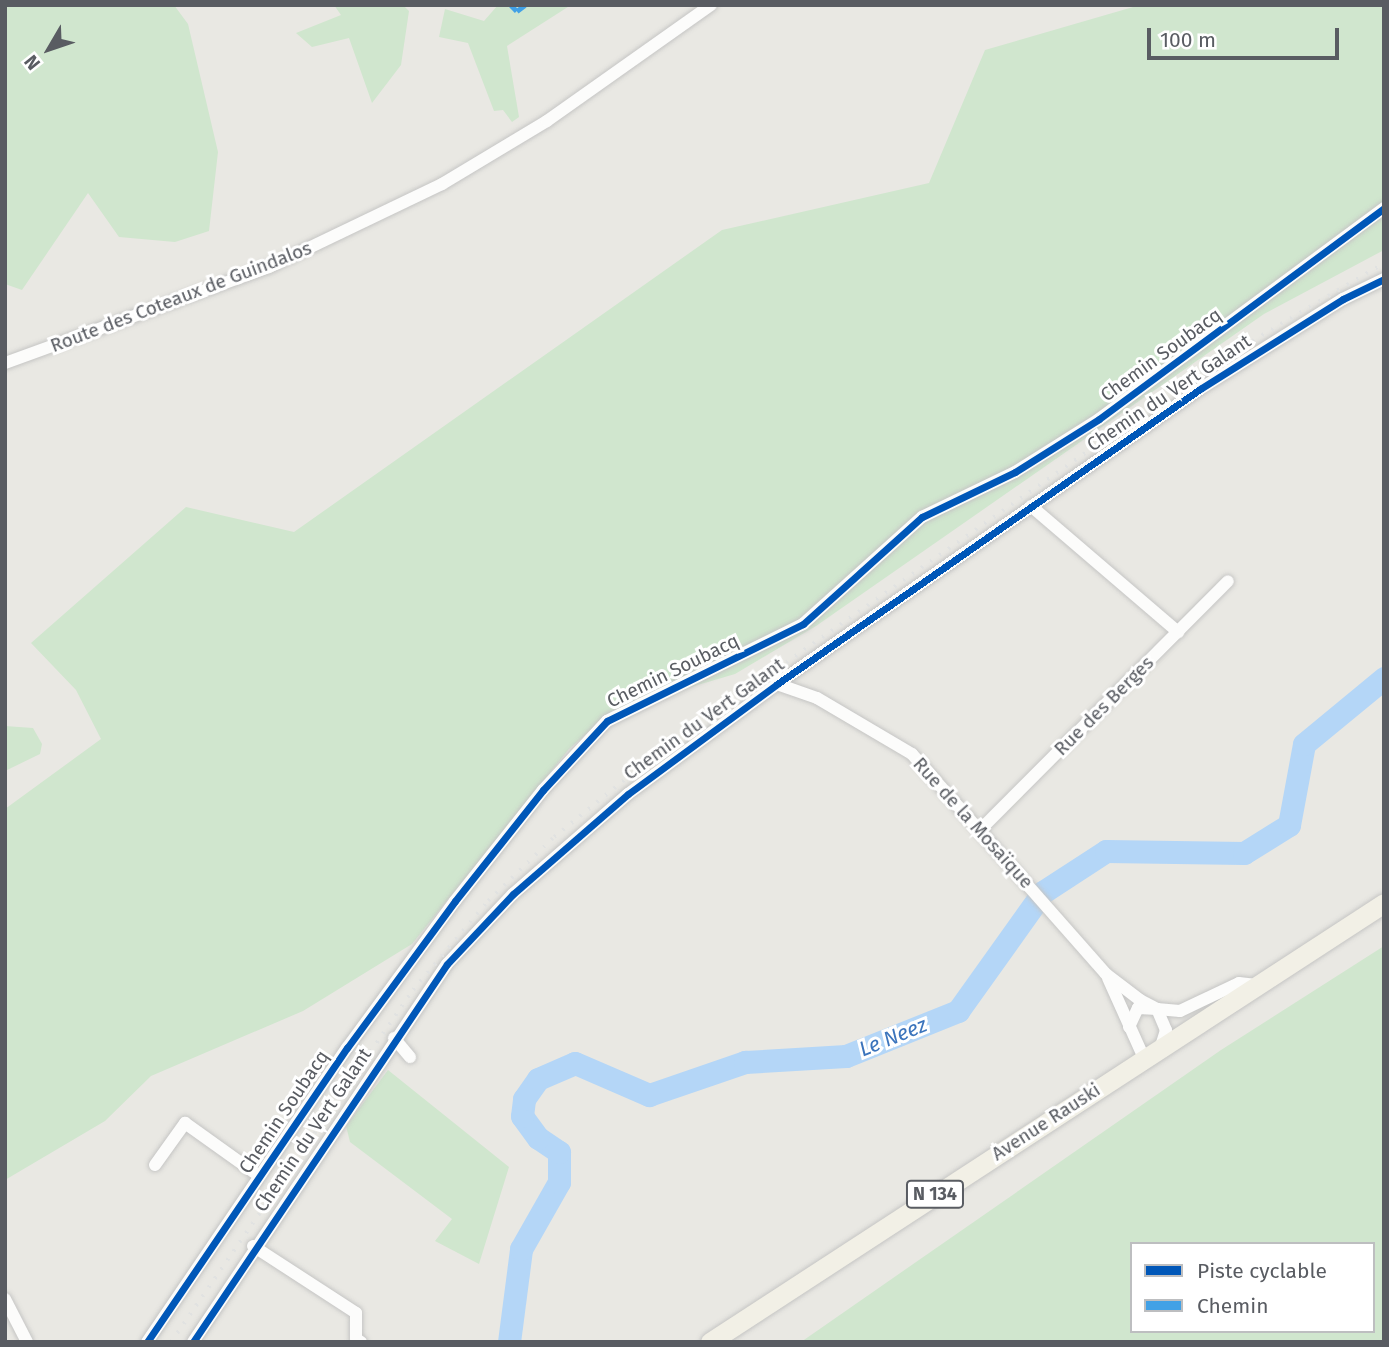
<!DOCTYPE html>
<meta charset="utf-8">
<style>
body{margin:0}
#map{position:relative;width:1389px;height:1347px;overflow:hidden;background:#e9e8e3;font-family:"Fira Sans",sans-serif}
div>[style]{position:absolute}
.green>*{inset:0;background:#d0e6ce}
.river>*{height:23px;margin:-11.5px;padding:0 11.5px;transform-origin:11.5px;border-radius:11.5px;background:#b4d6f7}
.roads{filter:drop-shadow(0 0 2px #c5c5c4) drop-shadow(0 0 2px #c5c5c4)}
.minor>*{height:12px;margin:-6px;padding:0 6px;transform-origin:6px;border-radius:6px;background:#fcfcfb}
.primary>*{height:19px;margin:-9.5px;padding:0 9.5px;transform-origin:9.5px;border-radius:9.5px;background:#f2f0e6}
.rail>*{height:3.5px;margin-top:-1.75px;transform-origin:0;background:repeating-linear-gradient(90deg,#e1e2e1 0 2px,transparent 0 11px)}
.quiet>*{height:5px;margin-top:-2.5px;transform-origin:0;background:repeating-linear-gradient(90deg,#42a1e6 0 10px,transparent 0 15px)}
.cycleway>*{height:7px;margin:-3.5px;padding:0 3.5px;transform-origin:3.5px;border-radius:3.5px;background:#0057b8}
span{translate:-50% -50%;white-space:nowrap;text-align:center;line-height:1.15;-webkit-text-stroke:6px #fff;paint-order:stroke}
.shield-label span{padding:2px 5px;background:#fff;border:2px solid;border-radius:5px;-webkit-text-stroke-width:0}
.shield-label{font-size:18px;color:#595c62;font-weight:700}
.street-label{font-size:19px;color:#595c62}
.water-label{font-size:21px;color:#3b74bc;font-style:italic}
.frame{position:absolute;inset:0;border:7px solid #595c62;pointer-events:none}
.legend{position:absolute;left:1130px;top:1242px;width:245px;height:91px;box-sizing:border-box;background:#fff;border:2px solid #bdbec0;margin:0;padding:9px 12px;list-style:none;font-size:21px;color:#595c62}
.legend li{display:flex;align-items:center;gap:14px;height:35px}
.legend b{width:35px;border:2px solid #bdbec0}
.north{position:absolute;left:14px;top:14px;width:70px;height:70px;-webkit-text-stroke:5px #fff;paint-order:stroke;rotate:231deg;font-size:19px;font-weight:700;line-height:28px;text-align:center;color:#595c62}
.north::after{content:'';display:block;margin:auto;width:24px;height:32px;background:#595c62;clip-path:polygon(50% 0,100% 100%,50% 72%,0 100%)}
.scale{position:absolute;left:1147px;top:28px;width:192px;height:32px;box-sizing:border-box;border:4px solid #595c62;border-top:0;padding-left:9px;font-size:21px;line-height:24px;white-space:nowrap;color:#595c62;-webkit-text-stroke:5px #fff;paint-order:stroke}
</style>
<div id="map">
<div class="green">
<i style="clip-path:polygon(5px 5px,174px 5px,188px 24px,218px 152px,209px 231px,175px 242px,119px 237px,88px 193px,22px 290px,5px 284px)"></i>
<i style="clip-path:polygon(334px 5px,403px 5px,409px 11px,401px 65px,372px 103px,349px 38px,312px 47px,296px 33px,341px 15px)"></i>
<i style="clip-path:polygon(498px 5px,571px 5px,507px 46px,519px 117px,512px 122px,503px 110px,494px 111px,468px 43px,439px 37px,445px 9px,484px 21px)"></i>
<i style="clip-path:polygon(1140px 5px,1384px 5px,1384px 250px,1264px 314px,816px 626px,735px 674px,613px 710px,569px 749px,412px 944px,303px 1011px,151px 1076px,105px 1121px,5px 1180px,5px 809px,101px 739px,76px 690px,31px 643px,186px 507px,294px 532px,722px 230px,929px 183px,985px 50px)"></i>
<i style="clip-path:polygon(5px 726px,33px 728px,42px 744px,40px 754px,5px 771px)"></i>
<i style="clip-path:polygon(evenodd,1384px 946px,1384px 1342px,801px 1342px,1221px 1050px,1384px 946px,1132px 1244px,1373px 1244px,1373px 1331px,1132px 1331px,1132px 1244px)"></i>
<i style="clip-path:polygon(388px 1070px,509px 1167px,479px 1264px,435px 1241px,452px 1219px,350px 1142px,346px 1126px)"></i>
</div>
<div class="river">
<i style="left:509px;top:1342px;width:94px;rotate:-82.6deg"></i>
<i style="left:521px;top:1249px;width:77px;rotate:-60.4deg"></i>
<i style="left:559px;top:1182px;width:30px;rotate:-90deg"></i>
<i style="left:559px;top:1152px;width:25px;rotate:-146deg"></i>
<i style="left:538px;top:1138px;width:27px;rotate:-126deg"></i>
<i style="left:522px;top:1116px;width:17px;rotate:-83deg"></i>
<i style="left:524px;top:1099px;width:24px;rotate:-55deg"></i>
<i style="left:538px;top:1079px;width:40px;rotate:-23.4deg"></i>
<i style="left:575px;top:1063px;width:81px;rotate:23.4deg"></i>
<i style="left:649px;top:1095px;width:102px;rotate:-19deg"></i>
<i style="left:745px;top:1062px;width:101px;rotate:-3.4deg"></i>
<i style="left:846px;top:1056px;width:121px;rotate:-21.9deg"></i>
<i style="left:958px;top:1011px;width:146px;rotate:-54.5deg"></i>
<i style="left:1043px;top:892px;width:75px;rotate:-33.1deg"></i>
<i style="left:1106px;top:851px;width:138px;rotate:0.8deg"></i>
<i style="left:1244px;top:853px;width:53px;rotate:-31.9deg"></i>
<i style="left:1289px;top:825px;width:82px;rotate:-79.5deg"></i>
<i style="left:1304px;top:744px;width:104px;rotate:-39.5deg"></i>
</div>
<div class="roads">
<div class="minor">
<i style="left:5px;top:363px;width:281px;rotate:-20deg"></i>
<i style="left:269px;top:267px;width:192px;rotate:-25.6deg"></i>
<i style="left:442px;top:184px;width:122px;rotate:-31deg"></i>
<i style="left:547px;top:121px;width:201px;rotate:-35.3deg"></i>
<i style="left:1031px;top:506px;width:194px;rotate:40.6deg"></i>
<i style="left:777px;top:684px;width:42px;rotate:19.3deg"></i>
<i style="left:817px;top:698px;width:110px;rotate:30.5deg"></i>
<i style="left:912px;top:754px;width:293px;rotate:48.6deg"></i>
<i style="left:1106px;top:974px;width:43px;rotate:37.4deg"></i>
<i style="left:1140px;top:1000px;width:19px;rotate:28deg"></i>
<i style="left:1157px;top:1009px;width:23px;rotate:5deg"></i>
<i style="left:1180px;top:1011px;width:65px;rotate:-25.4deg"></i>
<i style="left:1239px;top:983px;width:17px;rotate:7deg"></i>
<i style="left:980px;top:830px;width:351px;rotate:-45.1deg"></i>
<i style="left:1108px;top:978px;width:88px;rotate:65.8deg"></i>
<i style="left:1129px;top:1027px;width:21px;rotate:-65deg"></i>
<i style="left:1138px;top:1008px;width:19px;rotate:3deg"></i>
<i style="left:1157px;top:1009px;width:23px;rotate:67deg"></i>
<i style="left:1166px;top:1030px;width:17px;rotate:107deg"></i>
<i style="left:394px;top:1038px;width:25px;rotate:50deg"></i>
<i style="left:155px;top:1165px;width:52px;rotate:-54.5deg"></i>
<i style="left:185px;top:1123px;width:91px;rotate:35.6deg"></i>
<i style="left:253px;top:1246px;width:123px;rotate:33deg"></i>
<i style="left:356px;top:1313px;width:26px;rotate:90deg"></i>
<i style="left:356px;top:1339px;width:6px;rotate:31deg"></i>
<i style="left:5px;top:1299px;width:48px;rotate:62.9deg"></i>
<i style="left:147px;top:1342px;width:356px;rotate:-55.8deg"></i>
<i style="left:347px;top:1048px;width:182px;rotate:-53.7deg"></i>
<i style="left:455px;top:901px;width:142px;rotate:-51.6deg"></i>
<i style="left:543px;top:790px;width:94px;rotate:-47.2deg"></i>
<i style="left:607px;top:721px;width:219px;rotate:-26.3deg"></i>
<i style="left:803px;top:624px;width:160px;rotate:-42deg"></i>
<i style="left:922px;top:517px;width:103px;rotate:-25.8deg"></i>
<i style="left:1015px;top:472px;width:99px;rotate:-32.2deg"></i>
<i style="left:1099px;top:419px;width:355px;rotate:-36.5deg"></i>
<i style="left:193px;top:1342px;width:455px;rotate:-56.1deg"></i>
<i style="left:447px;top:964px;width:96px;rotate:-46.7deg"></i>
<i style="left:513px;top:894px;width:152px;rotate:-41deg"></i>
<i style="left:628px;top:794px;width:185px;rotate:-36.4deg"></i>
<i style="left:777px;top:684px;width:516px;rotate:-34.89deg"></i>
<i style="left:1200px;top:389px;width:169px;rotate:-32.2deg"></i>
<i style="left:1343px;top:299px;width:46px;rotate:-26deg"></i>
</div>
<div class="primary">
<i style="left:710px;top:1342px;width:804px;rotate:-33.08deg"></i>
</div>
</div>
<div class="rail">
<i style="left:171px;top:1342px;width:427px;rotate:-55.5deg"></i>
<i style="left:413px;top:990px;width:116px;rotate:-49.9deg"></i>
<i style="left:488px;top:901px;width:92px;rotate:-44.1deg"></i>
<i style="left:554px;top:837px;width:136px;rotate:-39.1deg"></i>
<i style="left:660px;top:751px;width:666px;rotate:-35.03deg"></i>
<i style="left:1205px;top:369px;width:208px;rotate:-30.6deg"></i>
</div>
<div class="quiet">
<i style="left:511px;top:5px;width:8px;rotate:45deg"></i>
<i style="left:517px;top:11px;width:10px;rotate:-37deg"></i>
</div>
<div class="cycleway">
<i style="left:147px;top:1342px;width:356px;rotate:-55.8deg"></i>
<i style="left:347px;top:1048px;width:182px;rotate:-53.7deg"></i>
<i style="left:455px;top:901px;width:142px;rotate:-51.6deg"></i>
<i style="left:543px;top:790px;width:94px;rotate:-47.2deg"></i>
<i style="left:607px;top:721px;width:219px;rotate:-26.3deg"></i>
<i style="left:803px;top:624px;width:160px;rotate:-42deg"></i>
<i style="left:922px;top:517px;width:103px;rotate:-25.8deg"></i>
<i style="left:1015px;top:472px;width:99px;rotate:-32.2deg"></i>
<i style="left:1099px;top:419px;width:355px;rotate:-36.5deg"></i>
<i style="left:193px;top:1342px;width:455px;rotate:-56.1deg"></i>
<i style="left:447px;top:964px;width:96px;rotate:-46.7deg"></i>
<i style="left:513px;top:894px;width:152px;rotate:-41deg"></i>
<i style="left:628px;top:794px;width:185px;rotate:-36.4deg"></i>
<i style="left:777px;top:684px;width:516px;rotate:-34.89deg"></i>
<i style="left:1200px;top:389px;width:169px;rotate:-32.2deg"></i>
<i style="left:1343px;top:299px;width:46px;rotate:-26deg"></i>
</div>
<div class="shield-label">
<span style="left:935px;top:1194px">N 134</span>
</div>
<div class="street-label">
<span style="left:181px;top:297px;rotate:-21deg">Route des Coteaux de Guindalos</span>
<span style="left:1161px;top:355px;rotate:-36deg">Chemin Soubacq</span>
<span style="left:1169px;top:393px;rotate:-34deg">Chemin du Vert Galant</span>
<span style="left:673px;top:671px;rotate:-26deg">Chemin Soubacq</span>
<span style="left:1104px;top:706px;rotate:-45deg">Rue des Berges</span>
<span style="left:704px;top:719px;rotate:-36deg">Chemin du Vert Galant</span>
<span style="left:973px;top:823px;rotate:48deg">Rue de la Mosaïque</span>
<span style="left:284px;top:1112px;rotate:-56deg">Chemin Soubacq</span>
<span style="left:1046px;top:1122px;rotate:-33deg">Avenue Rauski</span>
<span style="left:313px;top:1130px;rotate:-56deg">Chemin du Vert Galant</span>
</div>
<div class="water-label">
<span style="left:893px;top:1037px;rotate:-22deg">Le Neez</span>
</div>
<div class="frame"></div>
<ul class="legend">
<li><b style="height:9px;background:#0057b8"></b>Piste cyclable</li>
<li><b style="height:9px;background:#42a1e6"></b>Chemin</li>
</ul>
<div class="north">N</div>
<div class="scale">100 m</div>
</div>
